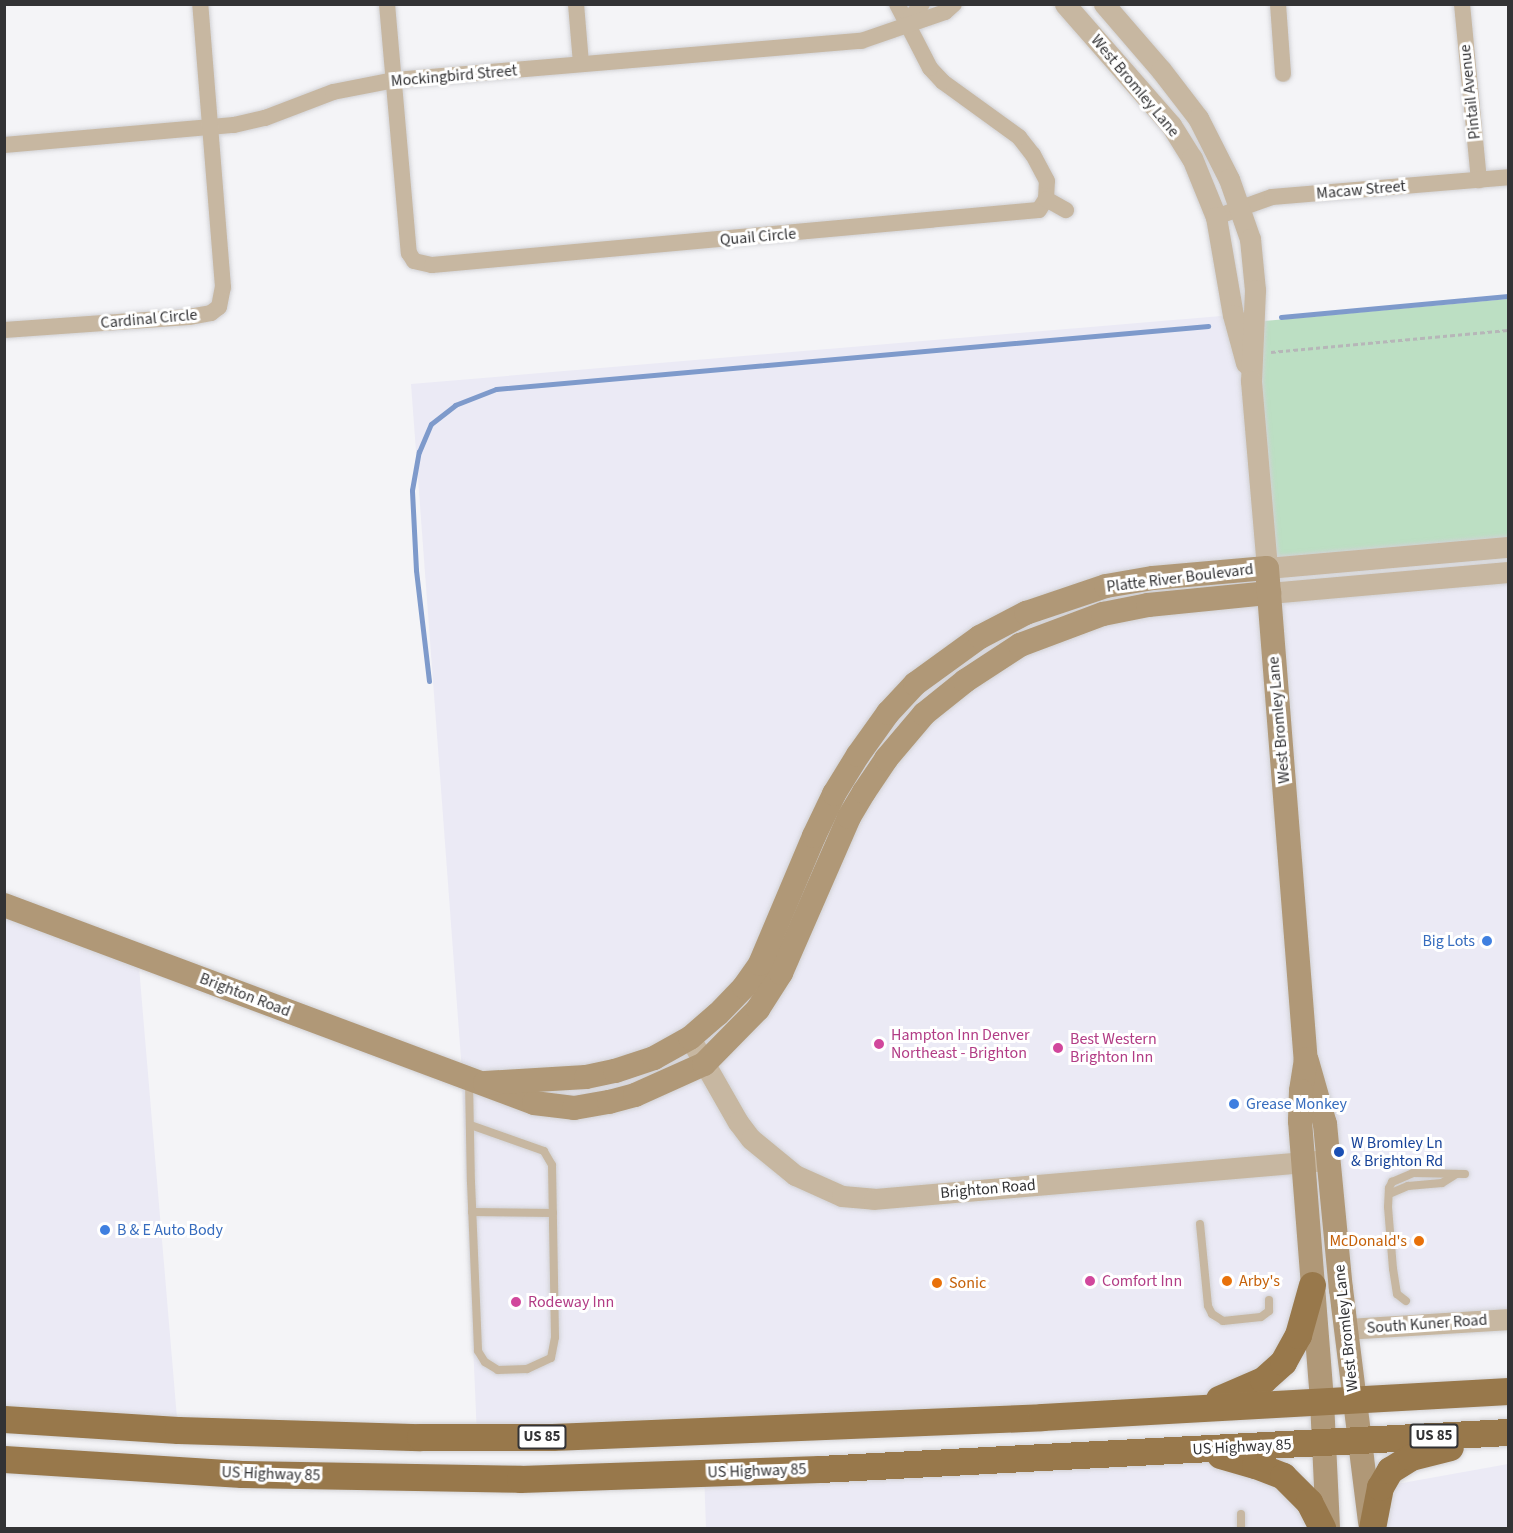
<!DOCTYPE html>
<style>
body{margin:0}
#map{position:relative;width:1513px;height:1533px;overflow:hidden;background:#f4f4f7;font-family:"Source Sans 3",sans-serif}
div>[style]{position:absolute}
.built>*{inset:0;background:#ebeaf5}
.green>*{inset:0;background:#bcdfc3}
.stream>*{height:5px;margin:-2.5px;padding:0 2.5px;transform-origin:2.5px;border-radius:2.5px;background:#7e9acb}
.path>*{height:3px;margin-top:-1.5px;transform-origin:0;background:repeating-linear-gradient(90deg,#b6b6b8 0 4.5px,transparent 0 7.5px)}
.roads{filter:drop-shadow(0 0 2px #d1d1d4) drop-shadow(0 0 2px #d1d1d4)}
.service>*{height:8px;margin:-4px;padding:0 4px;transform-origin:4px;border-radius:4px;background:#c7b7a1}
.minor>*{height:16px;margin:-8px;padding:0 8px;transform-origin:8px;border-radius:8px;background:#c7b7a1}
.tertiary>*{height:21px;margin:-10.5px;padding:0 10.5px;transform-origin:10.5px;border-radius:10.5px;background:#c7b7a1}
.secondary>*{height:24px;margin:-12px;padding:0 12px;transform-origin:12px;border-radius:12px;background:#b09877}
.trunk>*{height:27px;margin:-13.5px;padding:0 13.5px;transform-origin:13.5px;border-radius:13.5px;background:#98784b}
.dots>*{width:16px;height:16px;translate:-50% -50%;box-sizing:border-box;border:3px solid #fff;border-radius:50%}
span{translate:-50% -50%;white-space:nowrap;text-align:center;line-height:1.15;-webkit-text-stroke:6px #fff;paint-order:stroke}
.shield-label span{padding:2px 4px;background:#fff;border:2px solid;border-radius:4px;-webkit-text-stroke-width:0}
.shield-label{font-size:15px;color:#333335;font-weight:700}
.street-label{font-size:16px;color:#333335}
.shop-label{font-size:16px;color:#366cbe}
.right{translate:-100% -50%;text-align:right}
.left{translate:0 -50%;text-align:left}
.hotel-label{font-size:16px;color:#b23c85}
.transit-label{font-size:16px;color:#164399}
.food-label{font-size:16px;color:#c56008}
.frame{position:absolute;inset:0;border:6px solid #333335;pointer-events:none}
</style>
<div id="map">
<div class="built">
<i style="clip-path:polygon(1233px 315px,1251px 381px,1269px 593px,1508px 572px,1508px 1319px,1346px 1329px,1307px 1060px,1301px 1326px,1232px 1395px,477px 1437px,461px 1059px,411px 384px)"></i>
<i style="clip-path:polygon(4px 905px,138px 955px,178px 1430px,5px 1419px)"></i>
<i style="clip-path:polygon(1183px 1450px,1261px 1467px,1322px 1528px,706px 1528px,704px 1472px)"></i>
<i style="clip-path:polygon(1508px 1464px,1508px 1528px,1372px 1528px,1380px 1487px)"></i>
</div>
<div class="green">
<i style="clip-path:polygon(1508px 299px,1508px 547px,1267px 568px,1254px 322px)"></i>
</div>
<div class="stream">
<i style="left:1281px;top:317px;width:228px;rotate:-5.3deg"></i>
<i style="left:429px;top:681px;width:112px;rotate:-96.7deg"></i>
<i style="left:416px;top:570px;width:80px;rotate:-92.9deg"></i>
<i style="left:412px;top:490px;width:39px;rotate:-80deg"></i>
<i style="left:419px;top:452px;width:30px;rotate:-67deg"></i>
<i style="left:431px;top:424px;width:31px;rotate:-38deg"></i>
<i style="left:455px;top:405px;width:44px;rotate:-21.3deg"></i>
<i style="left:496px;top:389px;width:715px;rotate:-5.06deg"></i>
</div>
<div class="path">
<i style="left:1271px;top:352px;width:238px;rotate:-5.3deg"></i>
</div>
<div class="roads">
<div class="service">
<i style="left:469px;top:1082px;width:100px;rotate:88.9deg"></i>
<i style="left:471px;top:1182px;width:169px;rotate:87.6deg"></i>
<i style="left:478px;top:1351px;width:13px;rotate:58deg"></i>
<i style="left:485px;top:1362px;width:15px;rotate:32deg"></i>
<i style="left:498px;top:1370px;width:29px;rotate:-2deg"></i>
<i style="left:527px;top:1369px;width:26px;rotate:-25deg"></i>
<i style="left:551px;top:1358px;width:21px;rotate:-79deg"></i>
<i style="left:555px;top:1337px;width:172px;rotate:-91deg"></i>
<i style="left:552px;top:1165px;width:16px;rotate:-120deg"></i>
<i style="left:544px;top:1151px;width:78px;rotate:-160.6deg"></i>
<i style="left:1389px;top:1194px;width:21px;rotate:-23deg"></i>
<i style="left:1408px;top:1186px;width:34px;rotate:-5deg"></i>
<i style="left:1442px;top:1183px;width:15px;rotate:-32deg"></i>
<i style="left:472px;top:1212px;width:81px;rotate:0.7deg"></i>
<i style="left:1200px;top:1224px;width:82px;rotate:84.4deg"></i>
<i style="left:1208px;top:1306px;width:9px;rotate:63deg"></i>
<i style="left:1212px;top:1314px;width:13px;rotate:32deg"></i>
<i style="left:1223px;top:1321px;width:38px;rotate:-6deg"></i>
<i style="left:1261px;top:1317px;width:10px;rotate:-37deg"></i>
<i style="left:1269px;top:1311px;width:11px;rotate:-90deg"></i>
<i style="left:1406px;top:1301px;width:11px;rotate:-142deg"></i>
<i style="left:1397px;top:1294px;width:25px;rotate:-99deg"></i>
<i style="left:1393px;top:1269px;width:62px;rotate:-94.6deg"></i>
<i style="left:1388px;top:1207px;width:19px;rotate:-87deg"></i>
<i style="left:1389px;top:1188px;width:7px;rotate:-63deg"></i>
<i style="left:1392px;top:1182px;width:23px;rotate:-23deg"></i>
<i style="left:1413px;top:1173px;width:52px;rotate:1.1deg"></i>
<i style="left:1241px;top:1514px;width:14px;rotate:90deg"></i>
</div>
<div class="minor">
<i style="left:387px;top:4px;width:250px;rotate:85deg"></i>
<i style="left:409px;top:253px;width:9px;rotate:58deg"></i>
<i style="left:414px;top:261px;width:18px;rotate:13deg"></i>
<i style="left:432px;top:265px;width:609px;rotate:-5.18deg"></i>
<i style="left:1039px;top:210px;width:13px;rotate:-58deg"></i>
<i style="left:1046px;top:199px;width:18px;rotate:-87deg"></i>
<i style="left:1047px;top:181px;width:30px;rotate:-118deg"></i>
<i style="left:1033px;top:155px;width:23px;rotate:-128deg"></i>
<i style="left:1019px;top:137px;width:94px;rotate:-144.1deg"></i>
<i style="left:943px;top:82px;width:19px;rotate:-133deg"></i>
<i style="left:930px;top:68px;width:72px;rotate:-117.3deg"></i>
<i style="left:576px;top:4px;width:60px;rotate:85.2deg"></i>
<i style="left:1278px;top:4px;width:70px;rotate:85.9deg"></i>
<i style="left:1462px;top:4px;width:177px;rotate:84.5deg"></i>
<i style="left:906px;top:23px;width:25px;rotate:-50deg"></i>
<i style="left:4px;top:145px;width:231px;rotate:-5deg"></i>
<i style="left:234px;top:125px;width:32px;rotate:-13deg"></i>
<i style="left:265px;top:118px;width:73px;rotate:-20.9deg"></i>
<i style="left:333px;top:92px;width:62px;rotate:-11.1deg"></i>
<i style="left:394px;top:80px;width:469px;rotate:-4.8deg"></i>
<i style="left:861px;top:41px;width:89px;rotate:-19deg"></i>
<i style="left:945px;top:12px;width:12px;rotate:-42deg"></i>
<i style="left:1046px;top:199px;width:23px;rotate:29deg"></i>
<i style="left:1216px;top:217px;width:59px;rotate:-19.7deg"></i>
<i style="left:1272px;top:197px;width:237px;rotate:-4.8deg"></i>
<i style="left:4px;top:330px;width:185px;rotate:-4deg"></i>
<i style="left:189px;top:317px;width:22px;rotate:-10deg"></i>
<i style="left:211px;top:313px;width:10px;rotate:-37deg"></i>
<i style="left:219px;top:307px;width:20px;rotate:-79deg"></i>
<i style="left:223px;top:287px;width:284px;rotate:-94.6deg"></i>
</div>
<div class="tertiary">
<i style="left:1065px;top:4px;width:161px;rotate:48.8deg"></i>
<i style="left:1171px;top:125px;width:39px;rotate:58deg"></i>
<i style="left:1192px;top:158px;width:64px;rotate:67.9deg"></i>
<i style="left:1216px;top:217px;width:99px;rotate:80.2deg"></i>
<i style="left:1233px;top:315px;width:50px;rotate:74.8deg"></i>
<i style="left:1104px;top:4px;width:87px;rotate:49.2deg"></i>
<i style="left:1161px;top:70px;width:61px;rotate:52.4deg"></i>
<i style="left:1198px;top:118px;width:68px;rotate:63.1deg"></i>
<i style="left:1229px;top:179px;width:64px;rotate:70.7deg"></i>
<i style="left:1250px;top:239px;width:51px;rotate:84.4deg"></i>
<i style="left:1255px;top:290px;width:91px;rotate:92.5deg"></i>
<i style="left:1251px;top:381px;width:188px;rotate:85.1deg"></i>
<i style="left:1267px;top:568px;width:242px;rotate:-5deg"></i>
<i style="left:1269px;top:593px;width:240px;rotate:-5deg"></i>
<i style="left:690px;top:1038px;width:97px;rotate:60.3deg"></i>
<i style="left:738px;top:1122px;width:21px;rotate:53deg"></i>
<i style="left:751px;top:1139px;width:57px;rotate:39.3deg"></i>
<i style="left:795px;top:1175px;width:51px;rotate:24.1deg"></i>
<i style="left:842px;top:1196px;width:32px;rotate:5deg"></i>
<i style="left:874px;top:1199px;width:448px;rotate:-4.9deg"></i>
<i style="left:1346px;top:1329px;width:162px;rotate:-3.5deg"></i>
</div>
<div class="secondary">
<i style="left:4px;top:905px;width:566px;rotate:20.48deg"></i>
<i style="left:534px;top:1103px;width:40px;rotate:7.1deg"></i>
<i style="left:574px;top:1108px;width:36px;rotate:-10deg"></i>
<i style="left:609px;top:1102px;width:27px;rotate:-15deg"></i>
<i style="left:635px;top:1095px;width:76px;rotate:-24.2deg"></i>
<i style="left:704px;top:1064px;width:77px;rotate:-45.5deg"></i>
<i style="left:758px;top:1009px;width:43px;rotate:-57.4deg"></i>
<i style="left:781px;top:973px;width:170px;rotate:-66.4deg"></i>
<i style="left:849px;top:817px;width:29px;rotate:-59deg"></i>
<i style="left:864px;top:792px;width:40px;rotate:-56deg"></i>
<i style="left:886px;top:759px;width:59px;rotate:-49.8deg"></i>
<i style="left:924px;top:714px;width:53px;rotate:-38.8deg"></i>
<i style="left:965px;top:681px;width:66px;rotate:-33.2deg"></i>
<i style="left:1020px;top:645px;width:89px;rotate:-20.5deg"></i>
<i style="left:1103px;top:614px;width:46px;rotate:-11.3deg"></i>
<i style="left:1148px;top:605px;width:122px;rotate:-5.7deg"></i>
<i style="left:1307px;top:1061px;width:66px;rotate:74.1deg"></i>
<i style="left:1325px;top:1124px;width:166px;rotate:84.5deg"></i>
<i style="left:1341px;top:1289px;width:235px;rotate:82.9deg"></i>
<i style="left:485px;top:1083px;width:101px;rotate:-3.4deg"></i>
<i style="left:586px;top:1077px;width:30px;rotate:-12deg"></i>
<i style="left:615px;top:1071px;width:41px;rotate:-18.4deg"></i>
<i style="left:654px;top:1058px;width:41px;rotate:-29.1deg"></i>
<i style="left:690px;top:1038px;width:37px;rotate:-41deg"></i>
<i style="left:718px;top:1014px;width:37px;rotate:-46deg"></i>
<i style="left:744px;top:987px;width:28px;rotate:-55deg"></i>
<i style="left:760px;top:964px;width:139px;rotate:-67.1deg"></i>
<i style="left:814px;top:836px;width:47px;rotate:-64.5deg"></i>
<i style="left:834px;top:794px;width:46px;rotate:-58.4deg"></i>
<i style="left:858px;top:755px;width:52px;rotate:-54.5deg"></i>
<i style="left:888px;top:713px;width:40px;rotate:-47deg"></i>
<i style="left:915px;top:684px;width:80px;rotate:-35.9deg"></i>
<i style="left:980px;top:637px;width:52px;rotate:-27.6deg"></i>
<i style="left:1026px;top:613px;width:84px;rotate:-18.6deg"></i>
<i style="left:1106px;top:586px;width:48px;rotate:-9.7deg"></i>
<i style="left:1153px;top:578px;width:114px;rotate:-5deg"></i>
<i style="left:1267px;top:568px;width:493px;rotate:85.5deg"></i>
<i style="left:1306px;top:1059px;width:32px;rotate:99deg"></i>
<i style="left:1301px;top:1091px;width:30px;rotate:92deg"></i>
<i style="left:1300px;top:1121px;width:281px;rotate:85.5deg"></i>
<i style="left:1322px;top:1401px;width:127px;rotate:87.3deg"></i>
</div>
<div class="trunk">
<i style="left:1219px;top:1399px;width:48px;rotate:-23.4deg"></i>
<i style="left:1263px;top:1380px;width:27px;rotate:-42deg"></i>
<i style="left:1283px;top:1362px;width:31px;rotate:-61deg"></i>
<i style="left:1298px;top:1335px;width:52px;rotate:-74.4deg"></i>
<i style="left:4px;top:1419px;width:174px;rotate:3.6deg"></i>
<i style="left:178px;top:1430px;width:242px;rotate:1.7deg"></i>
<i style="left:420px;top:1437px;width:132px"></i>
<i style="left:552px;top:1437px;width:490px;rotate:-2.3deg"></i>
<i style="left:1042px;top:1417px;width:467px;rotate:-3.2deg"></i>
<i style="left:1220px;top:1455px;width:36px;rotate:16deg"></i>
<i style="left:1255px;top:1465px;width:30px;rotate:21deg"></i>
<i style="left:1283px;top:1476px;width:37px;rotate:45deg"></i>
<i style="left:1309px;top:1502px;width:29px;rotate:63deg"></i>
<i style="left:4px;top:1459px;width:238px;rotate:3.6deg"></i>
<i style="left:242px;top:1474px;width:278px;rotate:1deg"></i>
<i style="left:520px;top:1479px;width:300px;rotate:-1.9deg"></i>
<i style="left:820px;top:1469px;width:689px;rotate:-3.08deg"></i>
<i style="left:1372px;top:1528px;width:42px;rotate:-79deg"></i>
<i style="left:1380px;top:1487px;width:20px;rotate:-60deg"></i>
<i style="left:1390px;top:1470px;width:25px;rotate:-32deg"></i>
<i style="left:1411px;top:1457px;width:40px;rotate:-14.4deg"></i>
</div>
</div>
<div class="dots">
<i style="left:1487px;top:941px;background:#3f7fe0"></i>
<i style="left:879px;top:1044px;background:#d1479c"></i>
<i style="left:1058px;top:1048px;background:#d1479c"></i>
<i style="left:1234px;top:1104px;background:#3f7fe0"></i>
<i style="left:1339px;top:1152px;background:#1a4fb4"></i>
<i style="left:105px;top:1230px;background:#3f7fe0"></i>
<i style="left:1419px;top:1241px;background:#e8710a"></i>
<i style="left:1090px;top:1281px;background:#d1479c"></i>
<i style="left:1227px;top:1281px;background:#e8710a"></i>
<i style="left:937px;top:1283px;background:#e8710a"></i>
<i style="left:516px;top:1302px;background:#d1479c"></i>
</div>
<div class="shield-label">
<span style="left:1434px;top:1436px">US 85</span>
<span style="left:542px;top:1437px">US 85</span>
</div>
<div class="street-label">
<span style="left:454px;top:76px;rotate:-5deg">Mockingbird Street</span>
<span style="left:1135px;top:86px;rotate:50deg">West Bromley Lane</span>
<span style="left:1470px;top:92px;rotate:-96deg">Pintail Avenue</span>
<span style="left:1361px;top:190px;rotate:-5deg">Macaw Street</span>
<span style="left:758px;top:237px;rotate:-5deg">Quail Circle</span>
<span style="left:149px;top:319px;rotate:-5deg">Cardinal Circle</span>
<span style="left:1180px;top:578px;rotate:-7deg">Platte River Boulevard</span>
<span style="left:1279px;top:720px;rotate:-95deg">West Bromley Lane</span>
<span style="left:245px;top:995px;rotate:21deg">Brighton Road</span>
<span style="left:988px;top:1189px;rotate:-5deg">Brighton Road</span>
<span style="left:1427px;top:1324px;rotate:-4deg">South Kuner Road</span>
<span style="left:1346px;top:1328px;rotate:-96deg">West Bromley Lane</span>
<span style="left:1242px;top:1447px;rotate:-3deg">US Highway 85</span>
<span style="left:757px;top:1471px;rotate:-2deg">US Highway 85</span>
<span style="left:271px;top:1474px;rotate:2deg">US Highway 85</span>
</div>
<div class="shop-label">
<span class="right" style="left:1475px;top:941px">Big Lots</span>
<span class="left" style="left:1246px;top:1104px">Grease Monkey</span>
<span class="left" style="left:117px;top:1230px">B &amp; E Auto Body</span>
</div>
<div class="hotel-label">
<span class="left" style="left:891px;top:1044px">Hampton Inn Denver<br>Northeast - Brighton</span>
<span class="left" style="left:1070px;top:1048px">Best Western<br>Brighton Inn</span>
<span class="left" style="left:1102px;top:1281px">Comfort Inn</span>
<span class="left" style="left:528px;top:1302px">Rodeway Inn</span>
</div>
<div class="transit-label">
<span class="left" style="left:1351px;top:1152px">W Bromley Ln<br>&amp; Brighton Rd</span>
</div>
<div class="food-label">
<span class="right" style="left:1407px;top:1241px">McDonald's</span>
<span class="left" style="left:1239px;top:1281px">Arby's</span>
<span class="left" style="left:949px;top:1283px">Sonic</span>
</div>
<div class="frame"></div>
</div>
